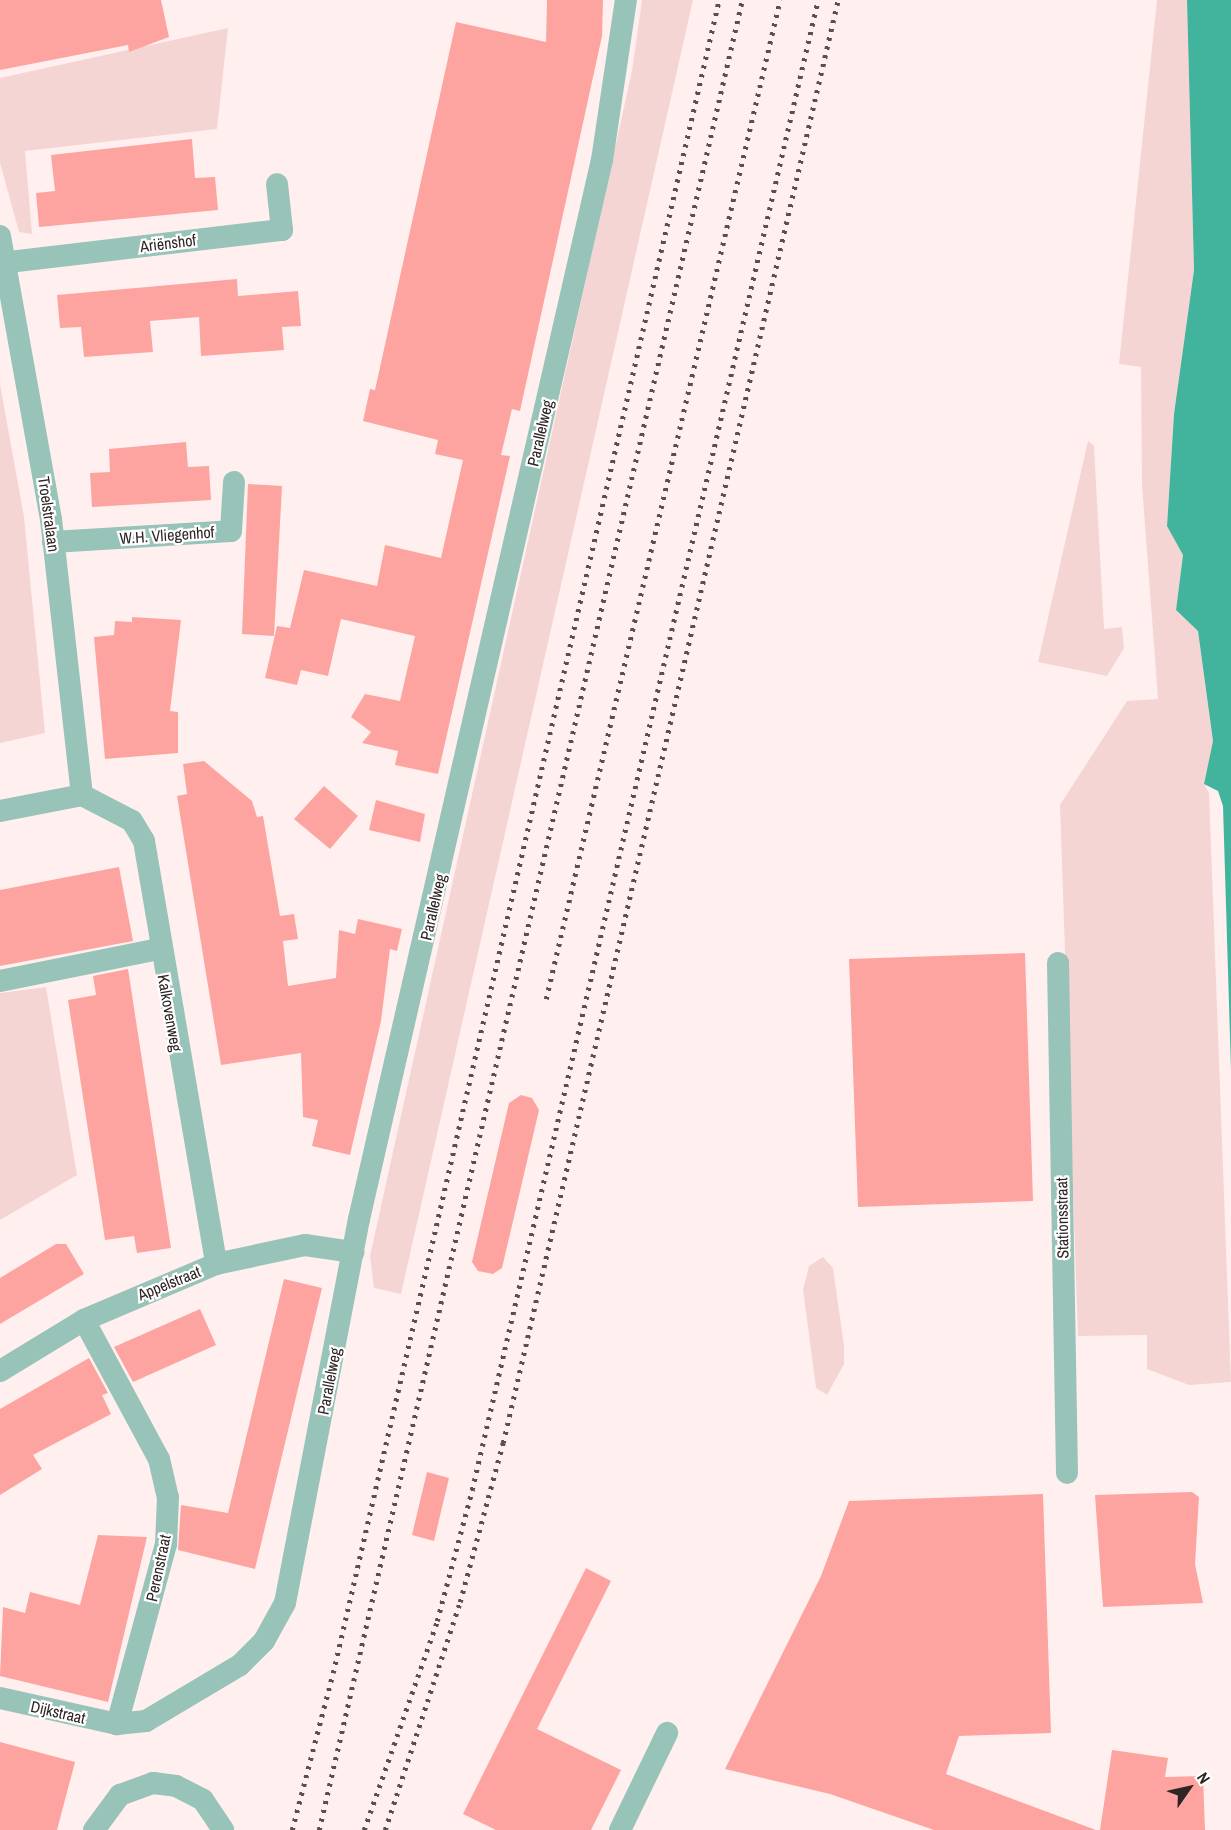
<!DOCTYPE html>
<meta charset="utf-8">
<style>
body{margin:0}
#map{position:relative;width:1231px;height:1830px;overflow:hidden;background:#fff0ef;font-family:"Archivo Narrow",sans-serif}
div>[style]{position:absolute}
.green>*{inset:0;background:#f5d5d3}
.water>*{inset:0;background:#42b39d}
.building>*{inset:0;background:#fda4a0}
.street>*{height:22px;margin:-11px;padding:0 11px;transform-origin:11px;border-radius:11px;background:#98c3b8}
.rail>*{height:4.5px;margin-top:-2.25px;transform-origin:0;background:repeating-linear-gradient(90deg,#594f4e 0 3px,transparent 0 9px)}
span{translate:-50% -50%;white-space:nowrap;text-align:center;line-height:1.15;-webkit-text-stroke:4.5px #fff;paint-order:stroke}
.street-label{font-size:16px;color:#2d2423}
.north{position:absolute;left:1159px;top:1758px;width:60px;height:60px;-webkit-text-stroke:4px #fff;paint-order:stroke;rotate:56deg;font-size:16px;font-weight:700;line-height:24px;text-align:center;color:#2d2423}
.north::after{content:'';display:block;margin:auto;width:21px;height:27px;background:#2d2423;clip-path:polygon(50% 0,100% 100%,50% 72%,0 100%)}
</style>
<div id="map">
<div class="green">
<i style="clip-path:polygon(642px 0,693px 0,401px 1294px,374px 1288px,370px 1256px,632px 71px)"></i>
<i style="clip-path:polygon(1157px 0,1187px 0,1194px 270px,1174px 414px,1167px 525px,1183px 555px,1176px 610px,1198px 631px,1213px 741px,1204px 784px,1209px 793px,1231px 1382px,1189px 1385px,1147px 1369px,1147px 1335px,1078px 1336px,1060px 805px,1127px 701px,1158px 699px,1142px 485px,1141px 367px,1119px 364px)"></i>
<i style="clip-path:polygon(228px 28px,217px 129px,25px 151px,32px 234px,19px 232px,0 163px,0 78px)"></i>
<i style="clip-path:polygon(0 384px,24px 517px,45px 733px,0 743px)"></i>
<i style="clip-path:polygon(1088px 441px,1094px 446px,1104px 629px,1122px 627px,1124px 648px,1107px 676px,1038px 662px)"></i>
<i style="clip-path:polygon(46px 987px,77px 1175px,0 1220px,0 993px)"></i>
<i style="clip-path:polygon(823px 1257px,833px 1268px,844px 1346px,844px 1364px,827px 1395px,816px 1388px,803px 1290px,809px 1266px)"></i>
</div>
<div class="water">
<i style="clip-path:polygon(1187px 0,1231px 0,1231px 1070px,1223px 806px,1218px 791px,1204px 784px,1213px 741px,1198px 631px,1176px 610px,1183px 555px,1167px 526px,1174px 414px,1194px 270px)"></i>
</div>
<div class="building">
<i style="clip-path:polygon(0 0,161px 0,169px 37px,129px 52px,128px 45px,0 70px)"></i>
<i style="clip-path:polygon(547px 0,603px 0,602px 36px,520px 411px,512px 409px,501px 455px,510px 456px,438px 774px,395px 765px,398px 751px,362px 743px,371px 732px,351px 717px,365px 694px,400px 701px,415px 636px,341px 619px,328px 676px,301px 670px,297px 685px,265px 678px,277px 626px,290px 628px,304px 570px,377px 586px,385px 545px,441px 558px,463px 460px,435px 454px,438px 440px,363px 421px,370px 389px,375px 390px,456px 22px,546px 42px)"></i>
<i style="clip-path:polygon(192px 139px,195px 178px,215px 177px,218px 210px,39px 227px,36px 193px,55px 191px,51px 155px)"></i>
<i style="clip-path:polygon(237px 279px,238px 296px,298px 291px,301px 326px,282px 327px,284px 350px,201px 356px,199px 317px,150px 321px,153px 352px,84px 357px,81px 327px,60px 328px,57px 295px)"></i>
<i style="clip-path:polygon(186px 442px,188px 467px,209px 466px,211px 500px,92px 507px,90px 473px,110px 472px,109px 449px)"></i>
<i style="clip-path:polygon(248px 484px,282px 486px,274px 636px,242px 634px)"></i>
<i style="clip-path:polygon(132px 617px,181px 620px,170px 711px,178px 712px,178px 753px,105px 759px,94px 637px,114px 635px,115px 621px,132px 622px)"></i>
<i style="clip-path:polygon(204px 761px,252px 801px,257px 817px,263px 816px,280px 916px,294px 914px,298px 939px,283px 941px,288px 986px,336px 978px,339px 930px,355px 934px,358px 919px,402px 929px,397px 951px,390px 949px,381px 1021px,350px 1155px,312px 1146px,318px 1120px,303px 1117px,301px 1053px,221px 1065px,177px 796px,187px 794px,183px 764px)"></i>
<i style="clip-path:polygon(324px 786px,358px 816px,330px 849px,294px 819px)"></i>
<i style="clip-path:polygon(376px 800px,425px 814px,420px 842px,369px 830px)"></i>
<i style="clip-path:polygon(119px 867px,133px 941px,0 966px,0 890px)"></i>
<i style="clip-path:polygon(1025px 953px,1033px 1201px,858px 1207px,849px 959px)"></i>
<i style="clip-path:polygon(128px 969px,171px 1248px,137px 1253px,134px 1236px,105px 1240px,68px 1000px,96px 995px,93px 976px)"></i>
<i style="clip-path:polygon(521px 1095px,532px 1098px,539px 1110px,502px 1268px,493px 1274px,478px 1271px,472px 1262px,509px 1103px)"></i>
<i style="clip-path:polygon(56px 1244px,66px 1244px,84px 1274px,0 1324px,0 1278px)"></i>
<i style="clip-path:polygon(284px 1279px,322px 1288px,255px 1569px,178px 1550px,181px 1505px,228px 1513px)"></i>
<i style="clip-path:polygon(200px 1309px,216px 1345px,133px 1382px,114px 1347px)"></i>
<i style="clip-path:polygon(89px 1358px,108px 1393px,102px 1395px,111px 1414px,33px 1455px,42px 1469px,0 1495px,0 1409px)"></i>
<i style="clip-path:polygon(427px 1472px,449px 1478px,434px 1541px,412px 1535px)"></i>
<i style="clip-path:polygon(1192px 1492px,1199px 1497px,1195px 1564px,1203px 1603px,1103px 1607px,1095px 1495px)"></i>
<i style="clip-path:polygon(1043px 1494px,1051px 1733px,959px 1736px,946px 1774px,1096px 1830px,934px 1830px,830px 1794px,725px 1769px,821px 1576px,849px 1501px)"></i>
<i style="clip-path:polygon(98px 1535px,147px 1537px,108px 1702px,0 1676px,3px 1607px,25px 1613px,30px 1592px,80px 1605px)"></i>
<i style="clip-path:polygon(586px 1568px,611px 1581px,537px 1729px,621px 1770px,591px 1830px,496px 1830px,463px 1814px)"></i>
<i style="clip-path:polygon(0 1742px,75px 1762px,57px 1830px,0 1830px)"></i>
<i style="clip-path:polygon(1112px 1750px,1168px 1758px,1165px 1777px,1203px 1776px,1205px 1830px,1100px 1830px)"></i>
</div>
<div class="street">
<i style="left:0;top:236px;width:288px;rotate:79.8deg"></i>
<i style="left:51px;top:519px;width:278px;rotate:83.6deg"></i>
<i style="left:0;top:263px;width:284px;rotate:-6.7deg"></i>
<i style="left:282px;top:230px;width:46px;rotate:-96.2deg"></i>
<i style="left:53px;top:542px;width:178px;rotate:-3.5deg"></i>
<i style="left:231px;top:531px;width:49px;rotate:-86.5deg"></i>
<i style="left:82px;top:795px;width:56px;rotate:27.5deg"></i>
<i style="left:132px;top:821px;width:23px;rotate:59deg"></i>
<i style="left:144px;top:841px;width:429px;rotate:80.3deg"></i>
<i style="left:0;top:811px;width:84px;rotate:-11deg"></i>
<i style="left:1058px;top:963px;width:510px;rotate:88.99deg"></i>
<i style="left:0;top:981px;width:162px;rotate:-11.4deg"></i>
<i style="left:84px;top:1320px;width:158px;rotate:61.7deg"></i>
<i style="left:159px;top:1459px;width:39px;rotate:77deg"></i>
<i style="left:168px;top:1497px;width:47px;rotate:92.4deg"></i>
<i style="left:166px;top:1544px;width:187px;rotate:105.2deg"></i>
<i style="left:0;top:1371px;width:98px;rotate:-31.3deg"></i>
<i style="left:84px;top:1320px;width:143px;rotate:-23deg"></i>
<i style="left:216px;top:1264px;width:91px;rotate:-12.1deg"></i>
<i style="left:305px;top:1245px;width:49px;rotate:8.3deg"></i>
<i style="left:0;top:1698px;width:120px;rotate:12.5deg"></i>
<i style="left:117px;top:1724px;width:29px;rotate:-6deg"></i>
<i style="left:146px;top:1721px;width:109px;rotate:-30.8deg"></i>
<i style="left:240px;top:1665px;width:34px;rotate:-45deg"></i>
<i style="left:264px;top:1641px;width:43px;rotate:-61.1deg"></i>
<i style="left:285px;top:1603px;width:391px;rotate:-79.1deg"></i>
<i style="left:359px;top:1219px;width:1087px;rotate:-77.08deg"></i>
<i style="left:602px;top:160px;width:162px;rotate:-81.5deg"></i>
<i style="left:94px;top:1830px;width:44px;rotate:-53.4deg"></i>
<i style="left:120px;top:1795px;width:35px;rotate:-20deg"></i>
<i style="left:153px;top:1783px;width:23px;rotate:7deg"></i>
<i style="left:176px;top:1786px;width:30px;rotate:27deg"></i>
<i style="left:203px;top:1800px;width:36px;rotate:56deg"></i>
<i style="left:620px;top:1830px;width:108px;rotate:-64.1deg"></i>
</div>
<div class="rail">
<i style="left:546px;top:999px;width:1026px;rotate:-76.82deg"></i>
<i style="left:292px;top:1830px;width:162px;rotate:-75.4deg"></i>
<i style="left:333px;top:1673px;width:1717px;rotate:-77.01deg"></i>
<i style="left:319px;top:1830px;width:1878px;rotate:-76.98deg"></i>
<i style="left:364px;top:1830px;width:221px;rotate:-70.7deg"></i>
<i style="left:437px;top:1621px;width:136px;rotate:-75deg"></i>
<i style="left:472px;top:1490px;width:1530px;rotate:-76.93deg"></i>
<i style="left:385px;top:1830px;width:240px;rotate:-71.8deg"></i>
<i style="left:460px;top:1602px;width:165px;rotate:-74.9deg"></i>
<i style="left:503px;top:1443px;width:1481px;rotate:-76.93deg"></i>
</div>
<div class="street-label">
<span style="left:168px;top:243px;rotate:-7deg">Ariënshof</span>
<span style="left:540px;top:433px;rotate:-77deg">Parallelweg</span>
<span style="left:49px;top:514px;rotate:82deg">Troelstralaan</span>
<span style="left:167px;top:535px;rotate:-4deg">W.H. Vliegenhof</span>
<span style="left:433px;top:907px;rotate:-77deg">Parallelweg</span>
<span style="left:170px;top:1013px;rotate:80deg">Kalkovenweg</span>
<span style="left:1062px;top:1218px;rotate:-91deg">Stationsstraat</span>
<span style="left:169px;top:1283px;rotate:-22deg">Appelstraat</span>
<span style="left:329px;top:1381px;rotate:-79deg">Parallelweg</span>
<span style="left:158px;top:1568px;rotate:-78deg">Perenstraat</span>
<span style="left:58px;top:1712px;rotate:13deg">Dijkstraat</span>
</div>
<div class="north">N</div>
</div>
